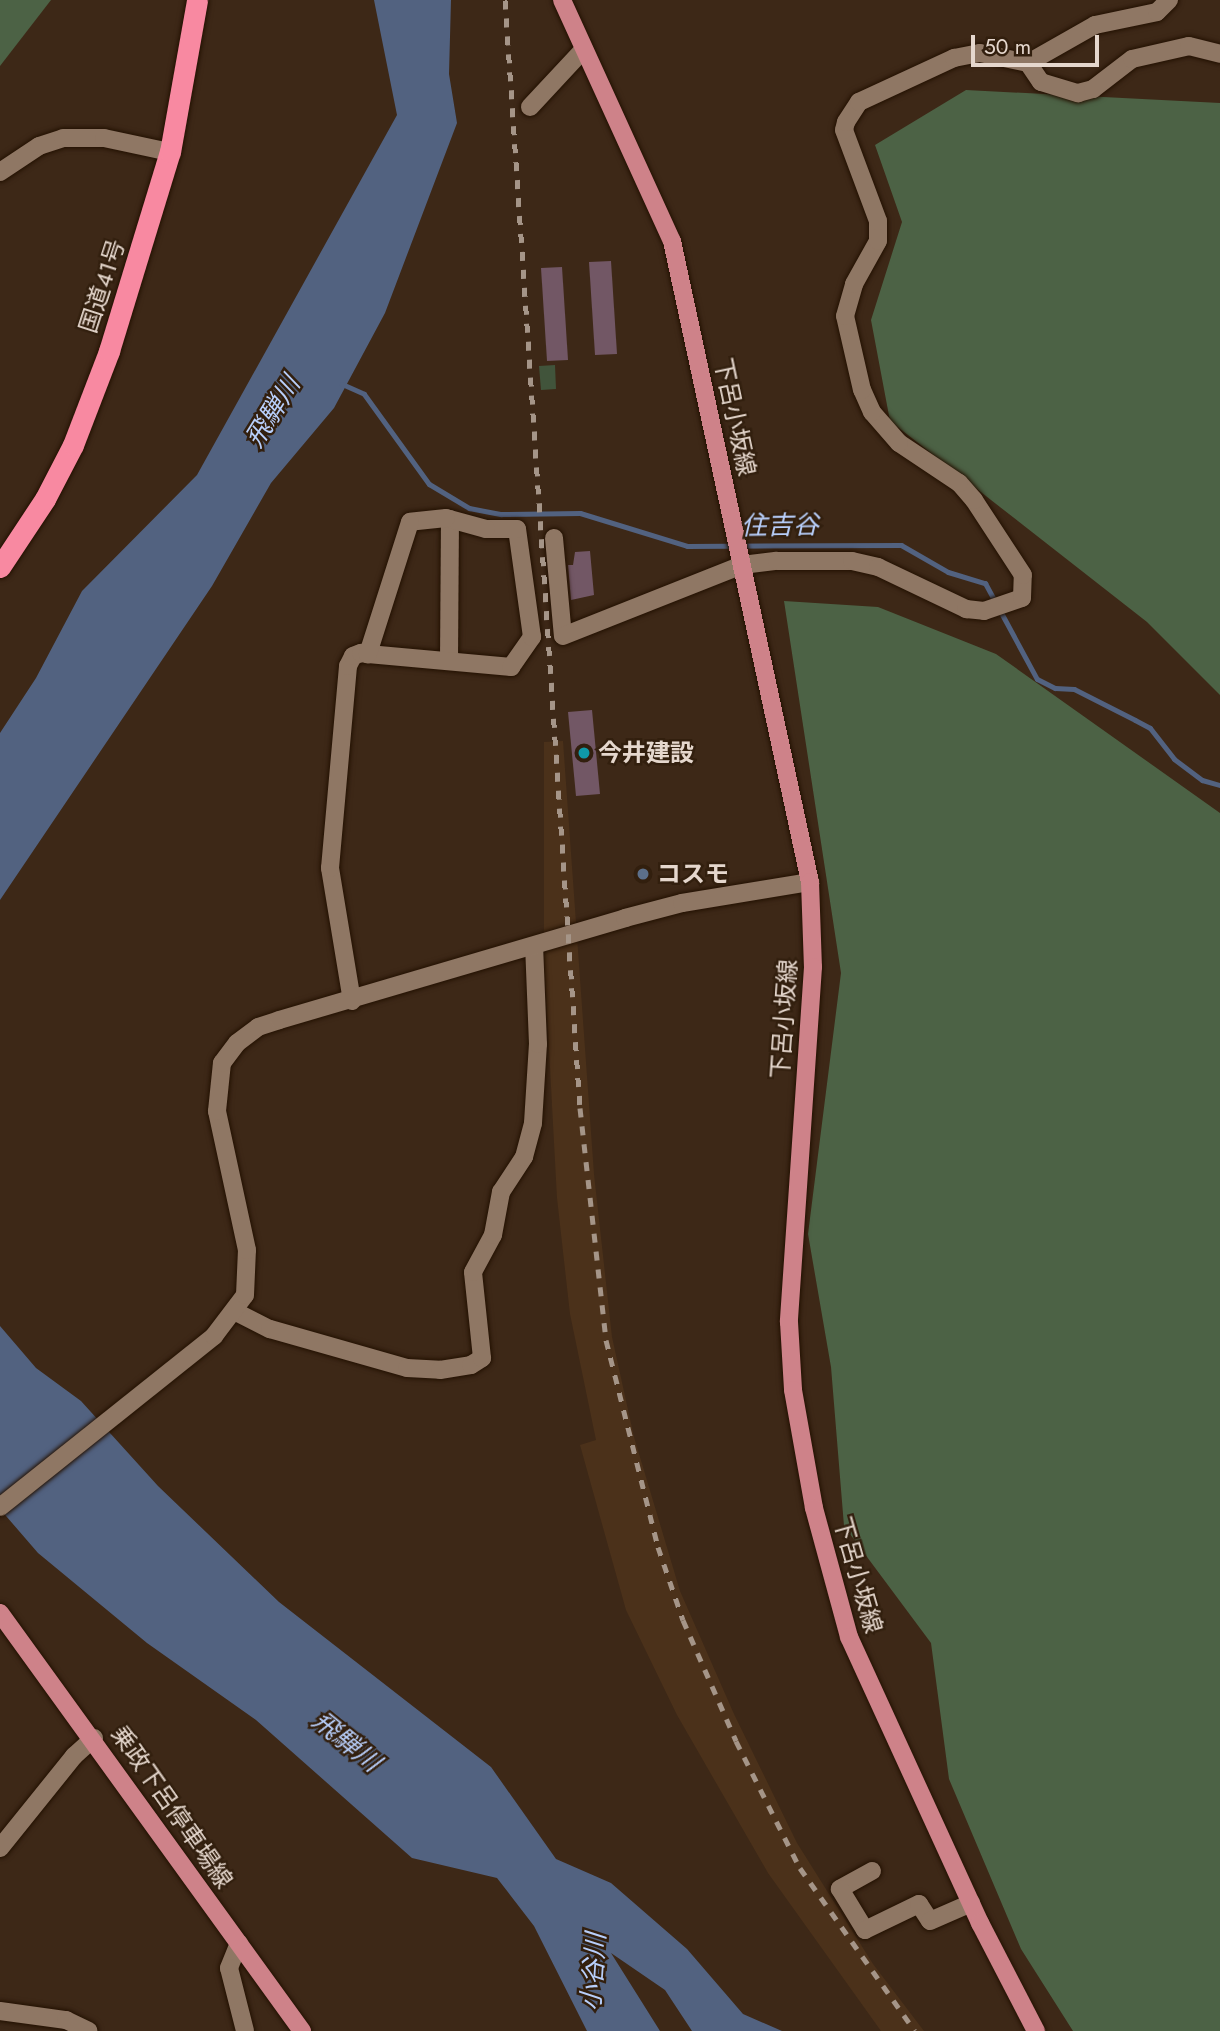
<!DOCTYPE html>
<meta charset="utf-8">
<style>
body{margin:0}
#map{position:relative;width:1220px;height:2031px;overflow:hidden;background:#3d2817;font-family:Jost,"Noto Sans JP",sans-serif}
div>[style]{position:absolute}
.built>*{inset:0;background:#4b311a}
.green>*{inset:0;background:#41543b}
.forest>*{inset:0;background:#4c6245}
.water>*{inset:0;background:#526280}
.stream>*{height:5px;margin:-2.5px;padding:0 2.5px;transform-origin:2.5px;border-radius:2.5px;background:#526280}
.building>*{inset:0;background:#725765}
.roads{filter:drop-shadow(0 0 2px #231102) drop-shadow(0 0 2px #231102)}
.minor>*{height:18px;margin:-9px;padding:0 9px;transform-origin:9px;border-radius:9px;background:#8f7764}
.major>*{height:18px;margin:-9px;padding:0 9px;transform-origin:9px;border-radius:9px;background:#ce8289}
.highway>*{height:21px;margin:-10.5px;padding:0 10.5px;transform-origin:10.5px;border-radius:10.5px;background:#f889a1}
.rail>*{height:5px;margin-top:-2.5px;transform-origin:0;background:repeating-linear-gradient(90deg,#a59588 0 9px,transparent 0 18px)}
.dots>*{width:19px;height:19px;translate:-50% -50%;box-sizing:border-box;border:4px solid #321f0e;border-radius:50%}
span{translate:-50% -50%;white-space:nowrap;text-align:center;line-height:1.15;-webkit-text-stroke:5px #321f0e;paint-order:stroke}
.street-label{font-size:24px;color:#e5d7cd}
.poi-label{font-size:24px;color:#e5d7cd;font-weight:700}
.left{translate:0 -50%;text-align:left}
.water-label{font-size:26px;color:#b8cffb;font-style:italic}
.scale{position:absolute;left:971px;top:35px;width:128px;height:32px;box-sizing:border-box;border:4px solid #e5d7cd;border-top:0;padding-left:9px;font-size:21px;line-height:24px;white-space:nowrap;color:#e5d7cd;-webkit-text-stroke:5px #321f0e;paint-order:stroke}
</style>
<div id="map">
<div class="built">
<i style="clip-path:polygon(563px 741px,594px 1174px,612px 1337px,634px 1437px,680px 1591px,734px 1714px,797px 1843px,873px 1964px,924px 2031px,881px 2031px,768px 1873px,677px 1715px,626px 1610px,580px 1445px,596px 1440px,570px 1314px,557px 1198px,544px 956px,544px 742px)"></i>
</div>
<div class="green">
<i style="clip-path:polygon(555px 365px,556px 389px,541px 390px,539px 366px)"></i>
</div>
<div class="forest">
<i style="clip-path:polygon(0 0,51px 0,0 66px)"></i>
<i style="clip-path:polygon(966px 90px,1220px 103px,1220px 695px,1147px 622px,890px 421px,871px 320px,902px 222px,875px 145px)"></i>
<i style="clip-path:polygon(784px 601px,878px 607px,996px 654px,1220px 813px,1220px 2031px,1073px 2031px,1021px 1949px,949px 1779px,931px 1643px,844px 1526px,831px 1367px,808px 1234px,841px 973px)"></i>
</div>
<div class="water">
<i style="clip-path:polygon(374px 0,451px 0,449px 74px,457px 123px,385px 313px,334px 408px,271px 483px,212px 586px,0 900px,0 733px,36px 678px,82px 591px,197px 475px,397px 115px)"></i>
<i style="clip-path:polygon(0 1326px,36px 1368px,81px 1401px,158px 1486px,279px 1602px,491px 1767px,556px 1859px,611px 1883px,687px 1949px,743px 2014px,782px 2031px,692px 2031px,665px 1990px,611px 1953px,660px 2031px,587px 2031px,534px 1926px,497px 1878px,412px 1858px,256px 1720px,147px 1643px,38px 1553px,0 1509px)"></i>
</div>
<div class="stream">
<i style="left:342px;top:384px;width:24px;rotate:24deg"></i>
<i style="left:364px;top:394px;width:111px;rotate:54.2deg"></i>
<i style="left:429px;top:484px;width:47px;rotate:31deg"></i>
<i style="left:469px;top:508px;width:33px;rotate:11deg"></i>
<i style="left:501px;top:514px;width:79px;rotate:-0.7deg"></i>
<i style="left:580px;top:513px;width:112px;rotate:17.1deg"></i>
<i style="left:687px;top:546px;width:214px;rotate:-0.3deg"></i>
<i style="left:901px;top:545px;width:54px;rotate:29.9deg"></i>
<i style="left:948px;top:572px;width:39px;rotate:17deg"></i>
<i style="left:985px;top:583px;width:109px;rotate:61.6deg"></i>
<i style="left:1037px;top:679px;width:20px;rotate:27deg"></i>
<i style="left:1055px;top:688px;width:19px;rotate:3deg"></i>
<i style="left:1074px;top:689px;width:68px;rotate:26.9deg"></i>
<i style="left:1135px;top:720px;width:17px;rotate:28deg"></i>
<i style="left:1150px;top:728px;width:39px;rotate:52deg"></i>
<i style="left:1174px;top:759px;width:35px;rotate:37deg"></i>
<i style="left:1202px;top:780px;width:19px;rotate:16deg"></i>
</div>
<div class="building">
<i style="clip-path:polygon(611px 261px,617px 354px,595px 355px,589px 262px)"></i>
<i style="clip-path:polygon(562px 267px,568px 360px,547px 361px,541px 268px)"></i>
<i style="clip-path:polygon(590px 551px,594px 595px,571px 600px,568px 565px,573px 565px,575px 552px)"></i>
<i style="clip-path:polygon(592px 710px,600px 794px,576px 796px,568px 712px)"></i>
</div>
<div class="roads">
<div class="minor">
<i style="left:1028px;top:63px;width:77px;rotate:-29.6deg"></i>
<i style="left:1095px;top:25px;width:63px;rotate:-11.8deg"></i>
<i style="left:1157px;top:12px;width:17px;rotate:-45deg"></i>
<i style="left:530px;top:107px;width:79px;rotate:-47deg"></i>
<i style="left:0;top:172px;width:47px;rotate:-33.7deg"></i>
<i style="left:39px;top:146px;width:25px;rotate:-18deg"></i>
<i style="left:63px;top:138px;width:41px"></i>
<i style="left:104px;top:138px;width:67px;rotate:12deg"></i>
<i style="left:554px;top:538px;width:98px;rotate:84.8deg"></i>
<i style="left:563px;top:636px;width:193px;rotate:-21.6deg"></i>
<i style="left:742px;top:565px;width:35px;rotate:-7deg"></i>
<i style="left:777px;top:561px;width:75px"></i>
<i style="left:852px;top:561px;width:27px;rotate:13deg"></i>
<i style="left:878px;top:567px;width:98px;rotate:25.5deg"></i>
<i style="left:966px;top:609px;width:18px;rotate:6deg"></i>
<i style="left:984px;top:611px;width:40px;rotate:-18.9deg"></i>
<i style="left:1022px;top:598px;width:23px;rotate:-88deg"></i>
<i style="left:1023px;top:575px;width:90px;rotate:-123.2deg"></i>
<i style="left:974px;top:500px;width:23px;rotate:-131deg"></i>
<i style="left:959px;top:483px;width:72px;rotate:-146.3deg"></i>
<i style="left:899px;top:443px;width:41px;rotate:-131.1deg"></i>
<i style="left:872px;top:412px;width:24px;rotate:-114deg"></i>
<i style="left:862px;top:390px;width:76px;rotate:-102.9deg"></i>
<i style="left:845px;top:316px;width:33px;rotate:-74deg"></i>
<i style="left:854px;top:284px;width:49px;rotate:-60.8deg"></i>
<i style="left:878px;top:241px;width:20px;rotate:-90deg"></i>
<i style="left:878px;top:221px;width:97px;rotate:-110.5deg"></i>
<i style="left:844px;top:130px;width:8px;rotate:-76deg"></i>
<i style="left:846px;top:122px;width:24px;rotate:-57deg"></i>
<i style="left:859px;top:102px;width:105px;rotate:-24.9deg"></i>
<i style="left:954px;top:58px;width:26px;rotate:-11deg"></i>
<i style="left:980px;top:53px;width:49px;rotate:11.8deg"></i>
<i style="left:1028px;top:63px;width:23px;rotate:56deg"></i>
<i style="left:1041px;top:82px;width:39px;rotate:17deg"></i>
<i style="left:1078px;top:93px;width:16px;rotate:-15deg"></i>
<i style="left:1093px;top:89px;width:49px;rotate:-37.6deg"></i>
<i style="left:1132px;top:59px;width:58px;rotate:-12.8deg"></i>
<i style="left:1189px;top:46px;width:32px;rotate:14deg"></i>
<i style="left:449px;top:661px;width:142px;rotate:-89.6deg"></i>
<i style="left:352px;top:1001px;width:135px;rotate:-99.4deg"></i>
<i style="left:330px;top:868px;width:203px;rotate:-84.9deg"></i>
<i style="left:348px;top:666px;width:11px;rotate:-63deg"></i>
<i style="left:353px;top:656px;width:9px;rotate:-21deg"></i>
<i style="left:361px;top:653px;width:7px;rotate:8deg"></i>
<i style="left:368px;top:654px;width:144px;rotate:5.2deg"></i>
<i style="left:511px;top:667px;width:37px;rotate:-55deg"></i>
<i style="left:532px;top:637px;width:109px;rotate:-97.9deg"></i>
<i style="left:517px;top:529px;width:31px;rotate:180deg"></i>
<i style="left:486px;top:529px;width:41px;rotate:-164.6deg"></i>
<i style="left:446px;top:518px;width:36px;rotate:174deg"></i>
<i style="left:410px;top:522px;width:139px;rotate:107.7deg"></i>
<i style="left:236px;top:1312px;width:38px;rotate:27deg"></i>
<i style="left:270px;top:1329px;width:142px;rotate:15.9deg"></i>
<i style="left:407px;top:1368px;width:33px;rotate:3deg"></i>
<i style="left:440px;top:1370px;width:31px;rotate:-9deg"></i>
<i style="left:471px;top:1365px;width:13px;rotate:-32deg"></i>
<i style="left:482px;top:1358px;width:86px;rotate:-96deg"></i>
<i style="left:473px;top:1272px;width:42px;rotate:-61.6deg"></i>
<i style="left:493px;top:1235px;width:44px;rotate:-79.5deg"></i>
<i style="left:501px;top:1192px;width:42px;rotate:-56.7deg"></i>
<i style="left:524px;top:1157px;width:35px;rotate:-75deg"></i>
<i style="left:533px;top:1123px;width:79px;rotate:-86.4deg"></i>
<i style="left:538px;top:1044px;width:98px;rotate:-92.3deg"></i>
<i style="left:0;top:1507px;width:274px;rotate:-38.6deg"></i>
<i style="left:214px;top:1336px;width:51px;rotate:-52.9deg"></i>
<i style="left:245px;top:1295px;width:45px;rotate:-87.5deg"></i>
<i style="left:247px;top:1250px;width:142px;rotate:-102.2deg"></i>
<i style="left:217px;top:1111px;width:48px;rotate:-84.1deg"></i>
<i style="left:222px;top:1063px;width:25px;rotate:-53deg"></i>
<i style="left:237px;top:1043px;width:26px;rotate:-37deg"></i>
<i style="left:258px;top:1027px;width:22px;rotate:-18deg"></i>
<i style="left:279px;top:1020px;width:361px;rotate:-16.4deg"></i>
<i style="left:625px;top:918px;width:59px;rotate:-14.7deg"></i>
<i style="left:682px;top:903px;width:130px;rotate:-9.3deg"></i>
<i style="left:0;top:1848px;width:118px;rotate:-51.2deg"></i>
<i style="left:74px;top:1756px;width:27px;rotate:-42deg"></i>
<i style="left:872px;top:1871px;width:37px;rotate:151deg"></i>
<i style="left:840px;top:1889px;width:48px;rotate:58.6deg"></i>
<i style="left:865px;top:1930px;width:60px;rotate:-25.7deg"></i>
<i style="left:919px;top:1904px;width:20px;rotate:57deg"></i>
<i style="left:930px;top:1921px;width:45px;rotate:-23.7deg"></i>
<i style="left:239px;top:1943px;width:27px;rotate:112deg"></i>
<i style="left:229px;top:1968px;width:65px;rotate:75.7deg"></i>
<i style="left:0;top:2011px;width:67px;rotate:7.8deg"></i>
<i style="left:66px;top:2020px;width:25px;rotate:26deg"></i>
</div>
<div class="major">
<i style="left:562px;top:0;width:265px;rotate:65.5deg"></i>
<i style="left:672px;top:241px;width:656px;rotate:77.85deg"></i>
<i style="left:810px;top:882px;width:85px;rotate:88deg"></i>
<i style="left:813px;top:967px;width:356px;rotate:93.9deg"></i>
<i style="left:789px;top:1322px;width:68px;rotate:86.6deg"></i>
<i style="left:793px;top:1390px;width:120px;rotate:79.9deg"></i>
<i style="left:814px;top:1508px;width:134px;rotate:74.8deg"></i>
<i style="left:849px;top:1637px;width:315px;rotate:65.4deg"></i>
<i style="left:980px;top:1923px;width:122px;rotate:62.6deg"></i>
<i style="left:0;top:1613px;width:516px;rotate:54.15deg"></i>
</div>
<div class="highway">
<i style="left:0;top:567px;width:82px;rotate:-56.5deg"></i>
<i style="left:45px;top:499px;width:61px;rotate:-62.6deg"></i>
<i style="left:73px;top:445px;width:101px;rotate:-69deg"></i>
<i style="left:109px;top:351px;width:208px;rotate:-73deg"></i>
<i style="left:170px;top:152px;width:154px;rotate:-79.9deg"></i>
</div>
</div>
<div class="rail">
<i style="left:505px;top:0;width:1111px;rotate:86.13deg"></i>
<i style="left:580px;top:1108px;width:233px;rotate:83.6deg"></i>
<i style="left:606px;top:1340px;width:213px;rotate:75.9deg"></i>
<i style="left:658px;top:1547px;width:77px;rotate:71.1deg"></i>
<i style="left:683px;top:1620px;width:132px;rotate:66.3deg"></i>
<i style="left:736px;top:1741px;width:142px;rotate:63.3deg"></i>
<i style="left:800px;top:1868px;width:199px;rotate:54.8deg"></i>
</div>
<div class="dots">
<i style="left:584px;top:753px;background:#0f9aa8"></i>
<i style="left:643px;top:874px;background:#5c6f8a"></i>
</div>
<div class="street-label">
<span style="left:102px;top:286px;rotate:-72deg">国道41号</span>
<span style="left:735px;top:417px;rotate:78deg">下呂小坂線</span>
<span style="left:784px;top:1019px;rotate:-86deg">下呂小坂線</span>
<span style="left:858px;top:1575px;rotate:74deg">下呂小坂線</span>
<span style="left:172px;top:1807px;rotate:55deg">乗政下呂停車場線</span>
</div>
<div class="poi-label">
<span class="left" style="left:598px;top:753px">今井建設</span>
<span class="left" style="left:657px;top:874px">コスモ</span>
</div>
<div class="water-label">
<span style="left:273px;top:412px;rotate:-58deg">飛騨川</span>
<span style="left:780px;top:526px;rotate:-1deg">住吉谷</span>
<span style="left:346px;top:1742px;rotate:39deg">飛騨川</span>
<span style="left:594px;top:1972px;rotate:-86deg">小谷川</span>
</div>
<div class="scale">50 m</div>
</div>
